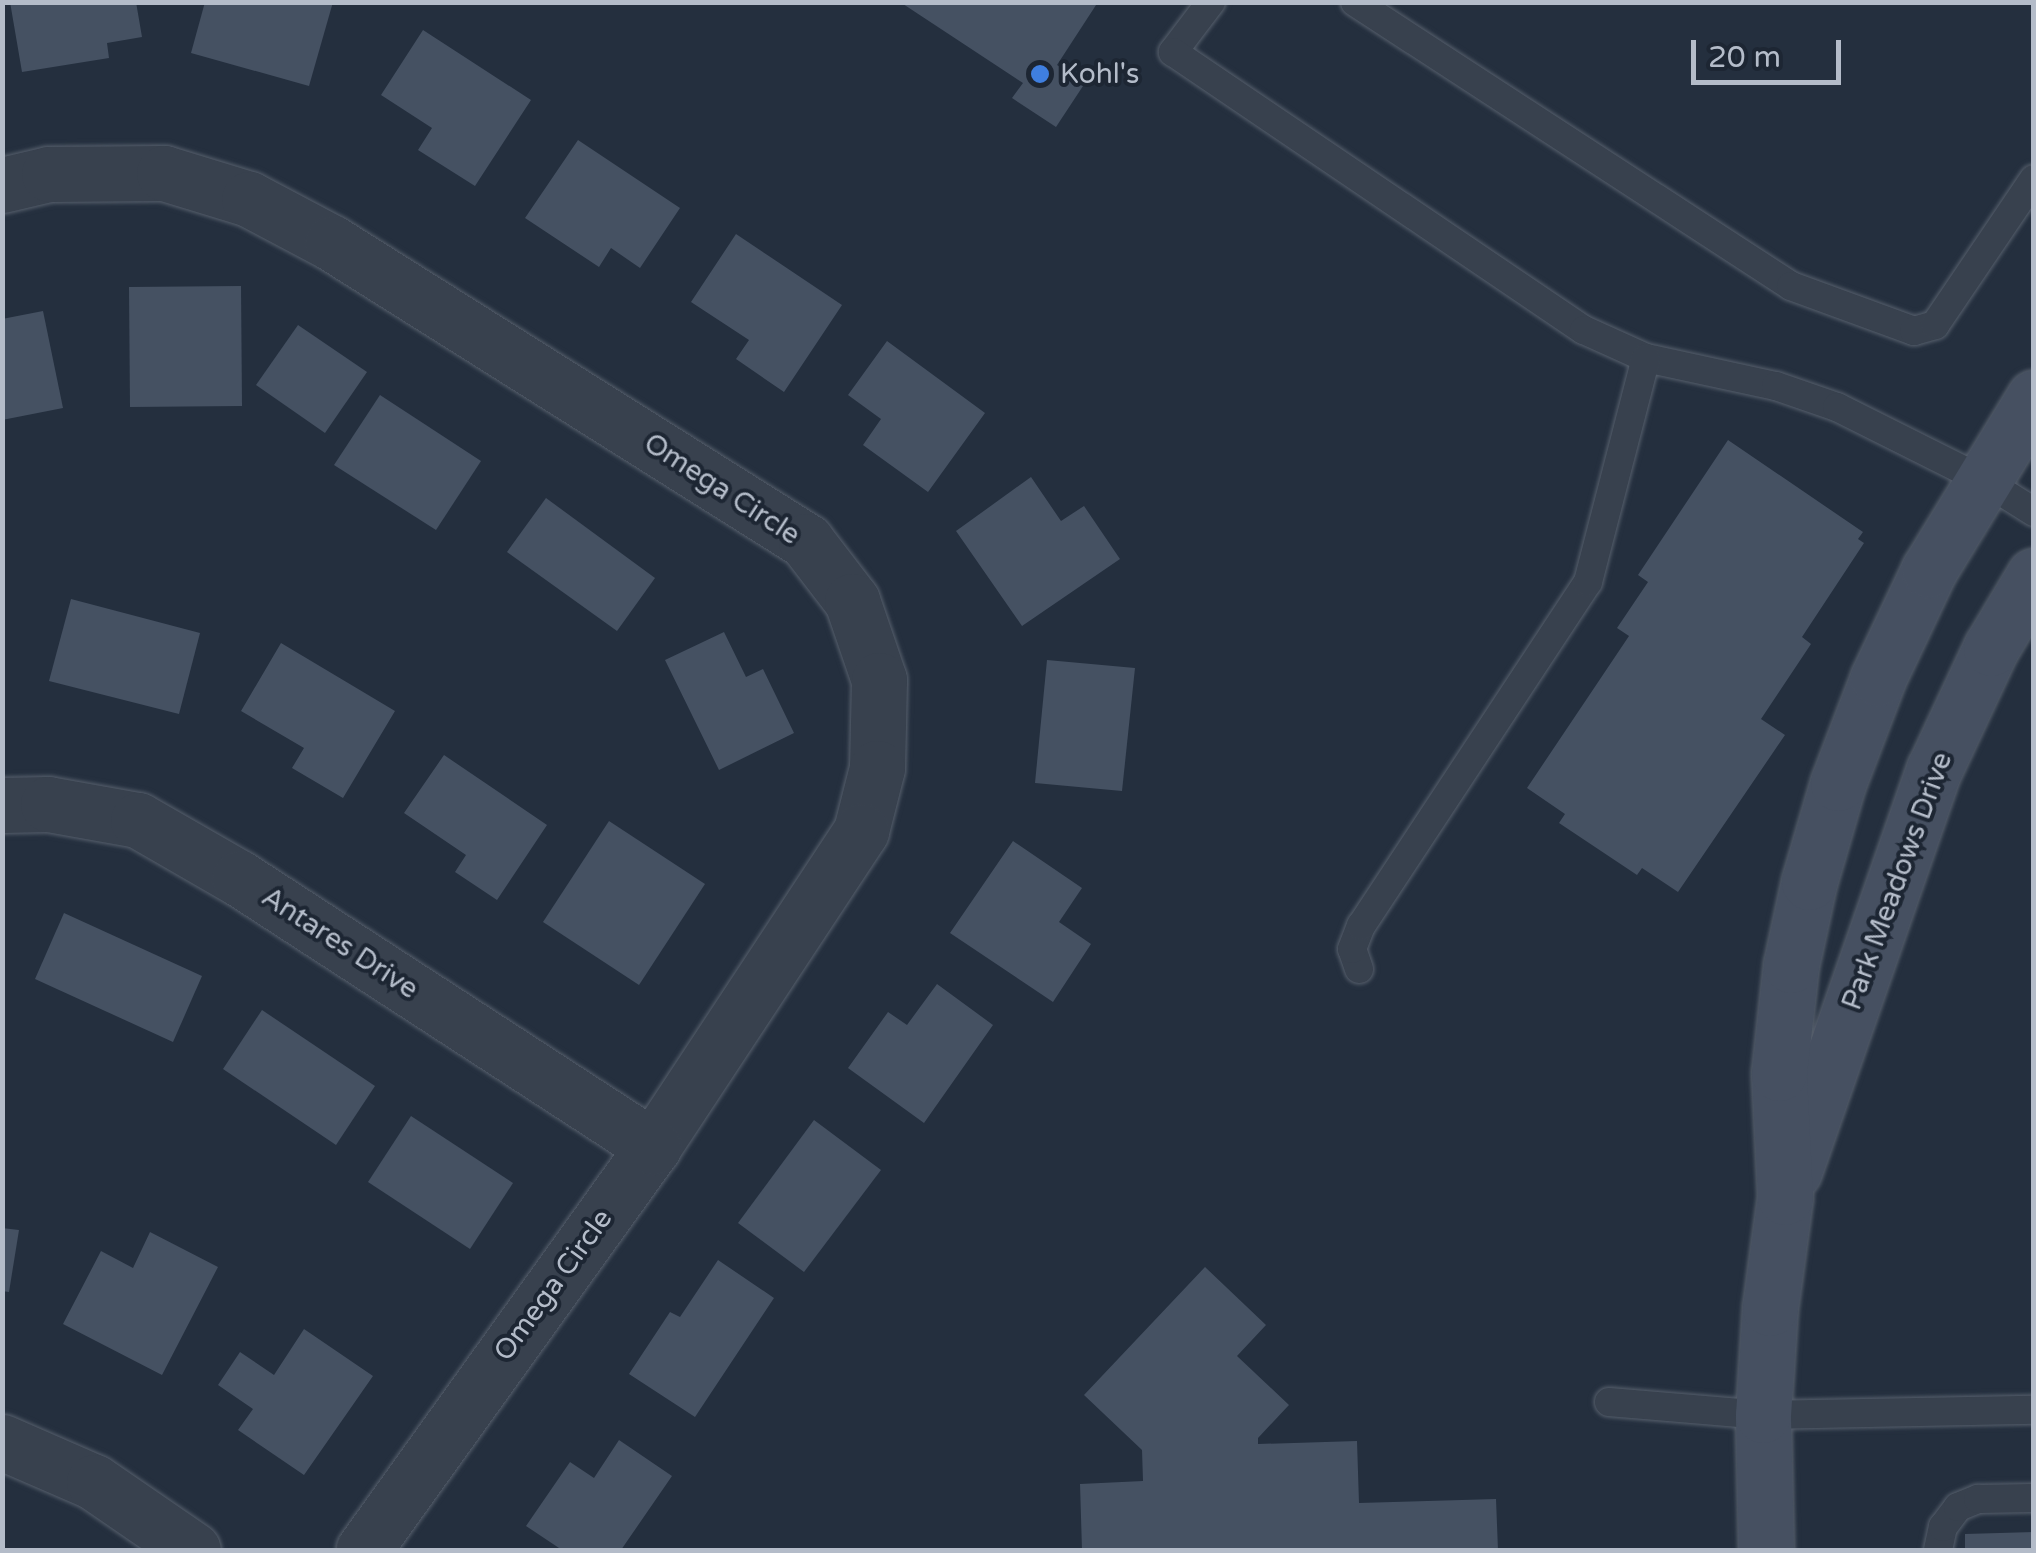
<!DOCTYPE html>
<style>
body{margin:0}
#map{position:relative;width:2036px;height:1553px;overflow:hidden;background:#242f3e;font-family:"Varela Round",sans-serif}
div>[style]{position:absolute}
.building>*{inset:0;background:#455162}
.roads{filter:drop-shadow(0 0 2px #565f6c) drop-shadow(0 0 2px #565f6c)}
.service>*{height:28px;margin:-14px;padding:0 14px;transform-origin:14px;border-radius:14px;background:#38414e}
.minor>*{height:55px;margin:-27.5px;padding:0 27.5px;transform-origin:27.5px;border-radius:27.5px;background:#38414e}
.secondary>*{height:55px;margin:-27.5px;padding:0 27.5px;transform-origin:27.5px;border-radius:27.5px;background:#465061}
.dots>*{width:28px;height:28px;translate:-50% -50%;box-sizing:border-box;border:5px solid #1d2633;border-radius:50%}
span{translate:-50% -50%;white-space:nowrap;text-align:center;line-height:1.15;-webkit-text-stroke:8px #1d2633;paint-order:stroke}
.poi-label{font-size:28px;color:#b4bcc9}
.left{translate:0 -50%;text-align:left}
.street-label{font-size:28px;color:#b4bcc9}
.frame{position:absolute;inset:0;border:5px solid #b4bcc9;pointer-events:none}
.scale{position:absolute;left:1691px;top:40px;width:150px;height:45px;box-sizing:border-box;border:5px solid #b4bcc9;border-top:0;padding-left:12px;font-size:30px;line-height:35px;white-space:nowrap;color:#b4bcc9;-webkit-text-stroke:8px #1d2633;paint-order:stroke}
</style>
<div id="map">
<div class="building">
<i style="clip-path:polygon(10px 2px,136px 2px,142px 37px,107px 43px,109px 58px,22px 72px)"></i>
<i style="clip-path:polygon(205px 2px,333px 2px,309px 86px,191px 53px)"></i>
<i style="clip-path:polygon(900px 2px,1098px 2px,1057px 65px,1085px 83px,1056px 127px,1012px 98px,1023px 83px)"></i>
<i style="clip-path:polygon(423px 30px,531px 100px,475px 186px,418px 150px,432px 128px,381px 95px)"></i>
<i style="clip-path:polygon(578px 140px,680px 208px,640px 268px,611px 248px,599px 267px,525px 218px)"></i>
<i style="clip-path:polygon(736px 234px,842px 305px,784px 392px,736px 359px,749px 340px,691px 302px)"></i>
<i style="clip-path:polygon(241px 286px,242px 406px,130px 407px,129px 287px)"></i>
<i style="clip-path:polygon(43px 311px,63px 408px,2px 420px,2px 319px)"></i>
<i style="clip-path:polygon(298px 325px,367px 372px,325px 433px,256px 385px)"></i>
<i style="clip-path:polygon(887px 341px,985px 413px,928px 492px,863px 445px,881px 419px,848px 395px)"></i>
<i style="clip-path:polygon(380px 395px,481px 461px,436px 530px,334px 465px)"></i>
<i style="clip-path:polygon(1728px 440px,1863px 532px,1858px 539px,1864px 543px,1802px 637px,1811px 644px,1761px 719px,1785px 735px,1678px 892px,1642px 868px,1637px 875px,1559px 823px,1565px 814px,1527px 788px,1629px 636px,1617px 628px,1648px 582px,1638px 575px)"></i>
<i style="clip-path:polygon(1031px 477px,1061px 521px,1084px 506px,1120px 559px,1022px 626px,956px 531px)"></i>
<i style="clip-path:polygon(546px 498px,655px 578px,617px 631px,507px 552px)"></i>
<i style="clip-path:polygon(71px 599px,200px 633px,179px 714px,49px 681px)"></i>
<i style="clip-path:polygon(724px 632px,746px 677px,763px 669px,794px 733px,719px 770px,665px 660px)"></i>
<i style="clip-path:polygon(281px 643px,395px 711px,343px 798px,292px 768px,304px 748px,241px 711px)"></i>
<i style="clip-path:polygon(1047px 660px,1135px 668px,1122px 791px,1035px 783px)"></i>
<i style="clip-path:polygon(444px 755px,547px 825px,497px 900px,455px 872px,466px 855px,404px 813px)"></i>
<i style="clip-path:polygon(609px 821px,705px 884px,639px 985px,543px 922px)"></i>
<i style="clip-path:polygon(1013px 841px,1082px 888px,1059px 922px,1091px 944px,1053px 1002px,950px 933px)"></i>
<i style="clip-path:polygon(64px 913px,202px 976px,173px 1042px,35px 979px)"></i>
<i style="clip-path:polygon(937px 984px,993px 1025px,924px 1123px,848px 1068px,888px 1012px,907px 1025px)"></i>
<i style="clip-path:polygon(262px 1010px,375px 1086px,336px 1145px,223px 1069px)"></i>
<i style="clip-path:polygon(411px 1116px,513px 1183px,470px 1249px,368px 1182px)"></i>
<i style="clip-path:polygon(814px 1120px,881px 1170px,804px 1272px,738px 1223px)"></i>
<i style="clip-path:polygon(2px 1228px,19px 1230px,9px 1292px,2px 1291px)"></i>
<i style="clip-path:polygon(150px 1232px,218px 1267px,162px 1375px,63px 1324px,101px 1251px,133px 1268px)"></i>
<i style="clip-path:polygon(718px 1260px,774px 1298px,695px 1417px,629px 1374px,670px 1312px,680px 1317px)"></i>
<i style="clip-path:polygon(1205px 1267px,1266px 1325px,1237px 1356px,1289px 1405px,1258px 1438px,1258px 1444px,1357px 1441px,1359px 1503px,1496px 1499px,1498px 1550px,1082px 1550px,1080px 1484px,1143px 1481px,1142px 1450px,1084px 1395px)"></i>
<i style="clip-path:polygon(304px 1329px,373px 1376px,304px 1475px,238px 1430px,253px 1409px,218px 1385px,240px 1352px,274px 1375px)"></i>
<i style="clip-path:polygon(619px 1440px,672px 1476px,621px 1550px,562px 1550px,526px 1526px,570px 1462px,594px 1478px)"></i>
<i style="clip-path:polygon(2034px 1532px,2034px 1550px,1965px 1550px,1965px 1534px)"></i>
</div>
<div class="roads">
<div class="service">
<i style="left:1211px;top:2px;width:63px;rotate:127.2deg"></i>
<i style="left:1173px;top:52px;width:496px;rotate:34.1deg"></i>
<i style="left:1584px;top:330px;width:68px;rotate:24.3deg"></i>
<i style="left:1646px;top:358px;width:133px;rotate:12.2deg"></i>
<i style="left:1776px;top:386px;width:65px;rotate:19deg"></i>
<i style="left:1837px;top:407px;width:163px;rotate:26.6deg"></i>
<i style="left:1983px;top:480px;width:60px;rotate:32.1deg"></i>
<i style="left:1355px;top:2px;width:520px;rotate:33.08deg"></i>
<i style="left:1791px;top:286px;width:131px;rotate:20.1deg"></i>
<i style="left:1914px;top:331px;width:22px;rotate:-16deg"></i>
<i style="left:1935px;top:325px;width:176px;rotate:-55.9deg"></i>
<i style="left:1359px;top:969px;width:21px;rotate:-109deg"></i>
<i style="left:1352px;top:949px;width:25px;rotate:-69deg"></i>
<i style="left:1361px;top:926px;width:412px;rotate:-56.6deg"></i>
<i style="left:1588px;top:582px;width:231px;rotate:-75.5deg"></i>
<i style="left:1609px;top:1402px;width:155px;rotate:4.8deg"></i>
<i style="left:1763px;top:1415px;width:271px;rotate:-1.1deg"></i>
<i style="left:1938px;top:1550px;width:24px;rotate:-78deg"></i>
<i style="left:1943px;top:1527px;width:25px;rotate:-53deg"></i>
<i style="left:1958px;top:1507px;width:22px;rotate:-22deg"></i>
<i style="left:1978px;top:1499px;width:56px;rotate:-1deg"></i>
</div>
<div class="minor">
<i style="left:2px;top:185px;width:48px;rotate:-13.2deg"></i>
<i style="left:49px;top:174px;width:115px;rotate:-0.5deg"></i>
<i style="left:164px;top:173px;width:89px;rotate:17deg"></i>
<i style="left:249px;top:199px;width:94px;rotate:27.9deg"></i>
<i style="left:332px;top:243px;width:560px;rotate:32.16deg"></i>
<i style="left:806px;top:541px;width:76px;rotate:52.5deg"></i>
<i style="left:852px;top:601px;width:83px;rotate:71.1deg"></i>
<i style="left:879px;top:680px;width:88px;rotate:91.3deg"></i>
<i style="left:877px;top:768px;width:65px;rotate:104.3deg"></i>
<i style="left:861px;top:831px;width:378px;rotate:123.4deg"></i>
<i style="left:653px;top:1147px;width:496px;rotate:125.7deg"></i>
<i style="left:2px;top:805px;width:46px;rotate:-1.2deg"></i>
<i style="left:48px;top:804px;width:91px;rotate:10.1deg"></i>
<i style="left:138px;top:820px;width:116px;rotate:29.9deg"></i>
<i style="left:239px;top:878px;width:494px;rotate:33deg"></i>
<i style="left:2px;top:1442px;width:100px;rotate:23.5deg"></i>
<i style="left:94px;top:1482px;width:120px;rotate:34.5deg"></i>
</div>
<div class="secondary">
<i style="left:1794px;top:1171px;width:425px;rotate:-70.8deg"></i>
<i style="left:1934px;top:770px;width:135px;rotate:-65deg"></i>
<i style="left:1991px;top:648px;width:84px;rotate:-59.2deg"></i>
<i style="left:1766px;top:1550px;width:135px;rotate:-91.3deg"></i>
<i style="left:1763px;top:1415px;width:107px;rotate:-86.3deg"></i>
<i style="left:1770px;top:1308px;width:112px;rotate:-82.3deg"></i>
<i style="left:1785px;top:1197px;width:124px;rotate:-92.8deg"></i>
<i style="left:1779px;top:1073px;width:109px;rotate:-83.7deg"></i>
<i style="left:1791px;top:965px;width:85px;rotate:-77.8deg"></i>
<i style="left:1809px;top:882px;width:103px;rotate:-73.7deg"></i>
<i style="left:1838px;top:783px;width:112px;rotate:-69.1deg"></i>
<i style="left:1878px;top:678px;width:119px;rotate:-64.7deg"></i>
<i style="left:1929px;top:570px;width:202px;rotate:-58.6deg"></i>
</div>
</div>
<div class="dots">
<i style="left:1040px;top:74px;background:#3f7fe0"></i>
</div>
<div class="poi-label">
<span class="left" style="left:1060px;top:74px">Kohl's</span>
</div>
<div class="street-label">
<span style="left:722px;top:489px;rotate:33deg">Omega Circle</span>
<span style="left:1897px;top:881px;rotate:-70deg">Park Meadows Drive</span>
<span style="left:340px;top:943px;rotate:33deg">Antares Drive</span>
<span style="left:553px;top:1285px;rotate:-54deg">Omega Circle</span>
</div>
<div class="frame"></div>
<div class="scale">20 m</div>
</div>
